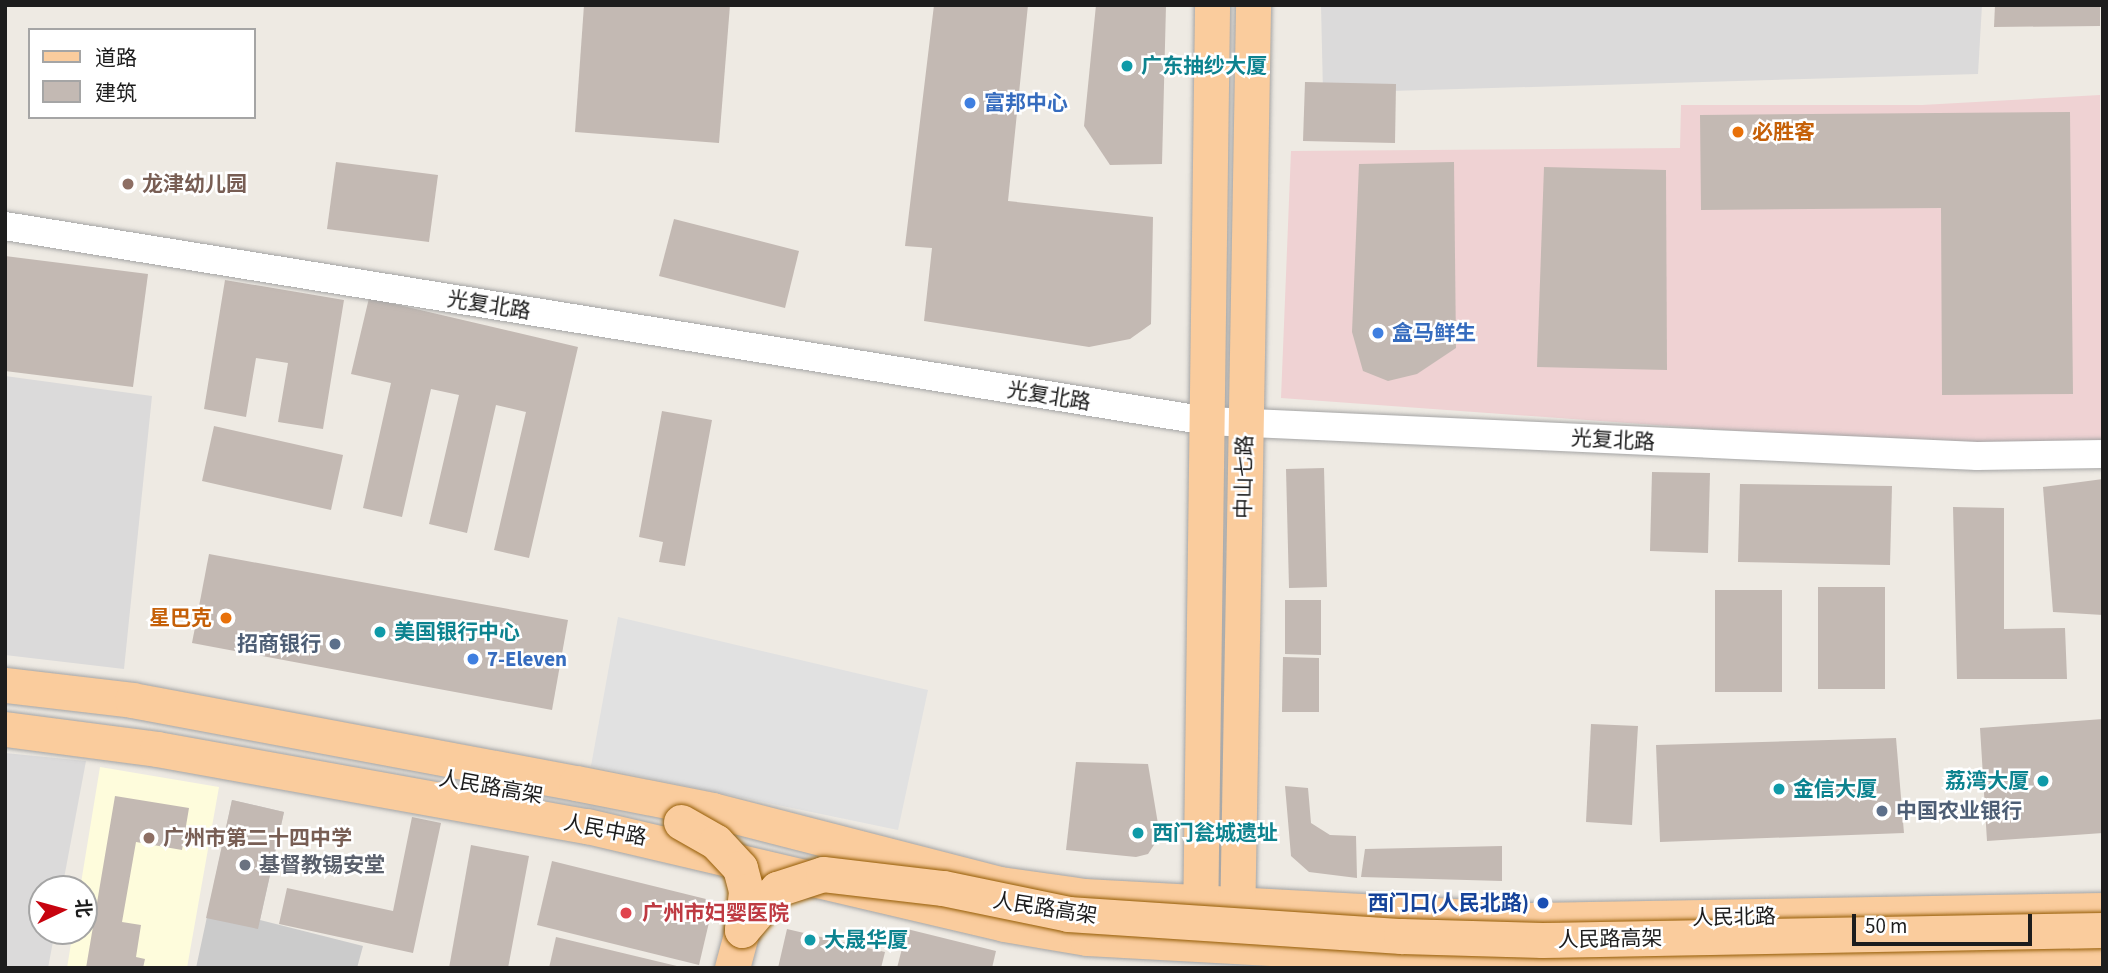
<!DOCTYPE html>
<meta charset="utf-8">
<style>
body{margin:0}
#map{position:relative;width:2108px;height:973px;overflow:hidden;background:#eeeae3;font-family:"Source Sans 3","Noto Sans SC",sans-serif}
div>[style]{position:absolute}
.residential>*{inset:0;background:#dbdada}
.commercial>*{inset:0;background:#efd2d3}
.education>*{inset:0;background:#fefcdc}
.religious>*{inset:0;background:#cbcbcb}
.parking>*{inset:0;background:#e1e1e1}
.building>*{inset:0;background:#c3b9b3}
.roads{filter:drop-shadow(0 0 2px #a4a4a4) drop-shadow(0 0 2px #a4a4a4)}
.minor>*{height:28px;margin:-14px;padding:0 14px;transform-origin:14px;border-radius:14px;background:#fff}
.major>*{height:35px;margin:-17.5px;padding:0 17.5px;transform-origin:17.5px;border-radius:17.5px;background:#facc9d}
.bridges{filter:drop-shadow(0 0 2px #945b03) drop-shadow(0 0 2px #945b03)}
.major-bridge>*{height:35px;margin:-17.5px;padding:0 17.5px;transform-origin:17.5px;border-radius:17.5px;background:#facc9d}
.dots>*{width:19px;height:19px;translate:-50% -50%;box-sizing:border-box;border:4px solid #fff;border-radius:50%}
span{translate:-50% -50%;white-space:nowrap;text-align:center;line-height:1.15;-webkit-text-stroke:5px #fff;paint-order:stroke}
.culture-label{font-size:21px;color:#0d838f;font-weight:700}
.left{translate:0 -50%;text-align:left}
.right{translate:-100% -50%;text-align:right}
.shop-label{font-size:21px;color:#366cbe;font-weight:700}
.food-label{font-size:21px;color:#c56008;font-weight:700}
.education-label{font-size:21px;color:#785e54;font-weight:700}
.street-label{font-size:21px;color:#1d1d1d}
.service-label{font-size:21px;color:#4e5e75;font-weight:700}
.worship-label{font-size:21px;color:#5b616d;font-weight:700}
.transit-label{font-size:21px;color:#164399;font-weight:700}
.health-label{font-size:21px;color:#be3a42;font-weight:700}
.frame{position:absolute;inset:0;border:7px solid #1d1d1d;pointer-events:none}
.legend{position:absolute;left:28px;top:28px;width:228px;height:91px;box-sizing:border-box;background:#fff;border:2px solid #a5a5a5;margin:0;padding:9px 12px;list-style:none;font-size:21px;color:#1d1d1d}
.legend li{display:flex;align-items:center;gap:14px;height:35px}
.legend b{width:35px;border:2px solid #a5a5a5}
.north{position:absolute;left:28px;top:875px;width:70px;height:70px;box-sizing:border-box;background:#fff;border:2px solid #a5a5a5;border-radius:50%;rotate:85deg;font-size:19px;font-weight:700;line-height:28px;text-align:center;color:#1d1d1d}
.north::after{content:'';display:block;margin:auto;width:24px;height:32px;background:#c7040f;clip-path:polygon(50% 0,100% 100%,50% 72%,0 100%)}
.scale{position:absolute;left:1852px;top:914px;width:180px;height:32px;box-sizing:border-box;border:4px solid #1d1d1d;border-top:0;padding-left:9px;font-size:21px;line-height:24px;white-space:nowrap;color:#1d1d1d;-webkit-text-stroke:5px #fff;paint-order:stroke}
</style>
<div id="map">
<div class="residential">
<i style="clip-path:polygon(1321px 5px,1982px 5px,1978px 74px,1323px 93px)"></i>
<i style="clip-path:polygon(5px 376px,152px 396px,124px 669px,5px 655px)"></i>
<i style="clip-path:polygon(5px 753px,86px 761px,62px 889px,42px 889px,42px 931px,55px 931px,48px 968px,5px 968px)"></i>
</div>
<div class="commercial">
<i style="clip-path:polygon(2100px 95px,2103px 440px,1933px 445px,1281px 398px,1291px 151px,1680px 148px,1681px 105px,1922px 105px)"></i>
</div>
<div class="education">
<i style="clip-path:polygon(100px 767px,219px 787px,187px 968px,67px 968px,73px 931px,84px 931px,84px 889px,80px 889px)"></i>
</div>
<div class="religious">
<i style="clip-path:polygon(232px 800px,284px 812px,260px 920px,363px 946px,357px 968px,196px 968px)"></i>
</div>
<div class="parking">
<i style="clip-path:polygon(618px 617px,928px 690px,898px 830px,591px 766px)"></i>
</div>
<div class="building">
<i style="clip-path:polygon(584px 5px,730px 5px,719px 143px,575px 132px)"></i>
<i style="clip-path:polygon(934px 5px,1028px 5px,1008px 201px,1153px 217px,1151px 324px,1130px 339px,1089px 347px,924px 321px,932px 248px,905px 246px)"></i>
<i style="clip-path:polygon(1096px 5px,1166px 5px,1162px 164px,1110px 165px,1084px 126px)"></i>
<i style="clip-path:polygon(1995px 5px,2100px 5px,2100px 26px,1994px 27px)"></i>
<i style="clip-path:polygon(1305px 82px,1396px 84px,1395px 143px,1303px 141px)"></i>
<i style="clip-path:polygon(2070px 112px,2073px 394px,1942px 395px,1941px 208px,1701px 210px,1700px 115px)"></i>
<i style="clip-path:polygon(336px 162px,438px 175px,429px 242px,327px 229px)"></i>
<i style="clip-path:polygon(1454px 162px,1456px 348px,1417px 374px,1388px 381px,1363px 371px,1352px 332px,1359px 164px)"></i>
<i style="clip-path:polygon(1544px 167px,1666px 170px,1667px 370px,1537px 367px)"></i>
<i style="clip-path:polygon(674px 219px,799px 251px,785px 308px,659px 276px)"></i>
<i style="clip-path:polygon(5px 256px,148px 274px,133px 387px,5px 371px)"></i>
<i style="clip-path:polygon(225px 280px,344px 300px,323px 429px,278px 422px,288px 363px,256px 358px,246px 417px,204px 409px)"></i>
<i style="clip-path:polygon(369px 298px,578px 347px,529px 558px,494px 550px,526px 412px,496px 405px,467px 533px,429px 524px,459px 395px,431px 389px,402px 517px,363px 508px,391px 383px,351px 374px)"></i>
<i style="clip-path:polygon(662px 411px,712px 420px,685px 566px,659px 562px,663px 542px,639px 537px)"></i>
<i style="clip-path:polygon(214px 426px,343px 455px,331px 510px,202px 481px)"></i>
<i style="clip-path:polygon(1324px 468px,1327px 587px,1289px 588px,1286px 469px)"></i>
<i style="clip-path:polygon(1652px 472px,1710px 473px,1708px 553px,1650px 551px)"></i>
<i style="clip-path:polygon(2103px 479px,2103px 615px,2053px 612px,2043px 487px)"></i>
<i style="clip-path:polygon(1740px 484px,1892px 486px,1890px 565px,1738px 562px)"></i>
<i style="clip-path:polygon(1953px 507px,2004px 508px,2004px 629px,2065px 628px,2067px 679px,1957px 679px)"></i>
<i style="clip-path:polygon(209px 554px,568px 620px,552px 710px,192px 643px)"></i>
<i style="clip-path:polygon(1818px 587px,1885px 587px,1885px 689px,1818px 689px)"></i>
<i style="clip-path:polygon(1715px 590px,1782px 590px,1782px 692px,1715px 692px)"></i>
<i style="clip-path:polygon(1285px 600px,1321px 600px,1321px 655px,1285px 654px)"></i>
<i style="clip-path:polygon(1283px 657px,1319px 658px,1319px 712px,1282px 712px)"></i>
<i style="clip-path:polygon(2103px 719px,2103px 833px,1987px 841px,1980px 728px)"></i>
<i style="clip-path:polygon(1591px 724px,1638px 726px,1632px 825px,1586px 822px)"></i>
<i style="clip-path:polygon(1896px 738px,1904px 833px,1660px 842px,1656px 745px)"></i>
<i style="clip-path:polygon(1076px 762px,1148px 764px,1160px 836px,1148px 854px,1136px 857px,1066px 850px)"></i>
<i style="clip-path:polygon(1285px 786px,1308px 788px,1311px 823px,1330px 835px,1356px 836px,1357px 878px,1309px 872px,1291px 856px)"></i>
<i style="clip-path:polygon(115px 796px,189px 808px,182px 850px,136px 842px,122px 922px,141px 925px,136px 957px,145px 959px,143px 968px,86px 968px)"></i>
<i style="clip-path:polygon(232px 800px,284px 812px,258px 929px,206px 918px)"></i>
<i style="clip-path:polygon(412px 817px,441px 823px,413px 953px,279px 924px,287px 888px,393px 911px)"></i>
<i style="clip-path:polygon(471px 845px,529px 856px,508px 968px,449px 968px)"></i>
<i style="clip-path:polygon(1502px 846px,1502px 881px,1361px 877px,1365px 849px)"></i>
<i style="clip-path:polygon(552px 861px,714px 901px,699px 965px,537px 925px)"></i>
<i style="clip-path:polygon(787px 929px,885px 952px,881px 968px,778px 968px)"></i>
<i style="clip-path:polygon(907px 929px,996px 951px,992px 968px,897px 968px)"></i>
<i style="clip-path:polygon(556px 937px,681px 967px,681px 968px,549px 968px)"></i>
</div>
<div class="roads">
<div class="minor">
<i style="left:5px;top:226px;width:1218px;rotate:9.21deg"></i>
<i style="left:1207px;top:421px;width:771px;rotate:2.6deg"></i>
<i style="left:1977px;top:456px;width:126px;rotate:-0.9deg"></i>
</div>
<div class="major">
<i style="left:5px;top:685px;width:128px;rotate:6.7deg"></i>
<i style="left:132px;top:700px;width:452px;rotate:10.6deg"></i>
<i style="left:576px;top:783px;width:139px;rotate:11.2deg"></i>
<i style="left:712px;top:810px;width:297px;rotate:14.4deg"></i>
<i style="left:1000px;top:884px;width:85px;rotate:8.1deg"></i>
<i style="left:1084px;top:896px;width:449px;rotate:3.1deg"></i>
<i style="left:1532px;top:920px;width:571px;rotate:-1deg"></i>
<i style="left:5px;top:729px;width:153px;rotate:7.5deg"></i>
<i style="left:157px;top:749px;width:437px;rotate:10.2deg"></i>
<i style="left:587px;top:826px;width:428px;rotate:13.2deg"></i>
<i style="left:1004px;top:924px;width:84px;rotate:9.6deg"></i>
<i style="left:1087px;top:938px;width:448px;rotate:3.1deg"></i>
<i style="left:1534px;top:962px;width:569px;rotate:-1.21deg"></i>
<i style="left:1200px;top:926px;width:921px;rotate:-89.25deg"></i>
<i style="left:1237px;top:926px;width:921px;rotate:-89deg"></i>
<i style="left:732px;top:968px;width:39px;rotate:-75deg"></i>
</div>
</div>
<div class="bridges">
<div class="major-bridge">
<i style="left:681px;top:822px;width:40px;rotate:29.7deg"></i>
<i style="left:716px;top:842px;width:35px;rotate:47deg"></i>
<i style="left:740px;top:868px;width:24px;rotate:75deg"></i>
<i style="left:746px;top:891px;width:39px;rotate:96deg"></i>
<i style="left:742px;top:930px;width:54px;rotate:-49.5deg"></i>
<i style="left:777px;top:889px;width:48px;rotate:-18.1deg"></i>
<i style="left:823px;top:874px;width:121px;rotate:6.7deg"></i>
<i style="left:943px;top:888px;width:128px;rotate:11.7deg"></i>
<i style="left:1068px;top:914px;width:334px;rotate:3.8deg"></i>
<i style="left:1401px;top:936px;width:141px;rotate:1.6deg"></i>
<i style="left:1542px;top:940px;width:561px;rotate:-1.02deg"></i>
</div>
</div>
<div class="dots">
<i style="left:1127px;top:66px;background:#0f9aa8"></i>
<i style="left:970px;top:103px;background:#3f7fe0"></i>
<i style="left:1738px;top:132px;background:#e8710a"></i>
<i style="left:128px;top:184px;background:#8d6e63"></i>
<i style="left:1378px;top:333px;background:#3f7fe0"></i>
<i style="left:226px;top:618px;background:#e8710a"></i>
<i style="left:380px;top:632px;background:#0f9aa8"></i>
<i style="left:335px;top:644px;background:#5c6f8a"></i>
<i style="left:473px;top:659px;background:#3f7fe0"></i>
<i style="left:2043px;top:781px;background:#0f9aa8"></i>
<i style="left:1779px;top:789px;background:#0f9aa8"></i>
<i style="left:1882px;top:811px;background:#5c6f8a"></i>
<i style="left:1138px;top:833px;background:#0f9aa8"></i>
<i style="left:149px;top:838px;background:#8d6e63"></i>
<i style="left:245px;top:865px;background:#6b7280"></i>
<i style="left:1543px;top:903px;background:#1a4fb4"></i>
<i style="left:626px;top:913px;background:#e0444e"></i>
<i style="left:810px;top:940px;background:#0f9aa8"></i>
</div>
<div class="culture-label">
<span class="left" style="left:1141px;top:66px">广东抽纱大厦</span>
<span class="left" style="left:394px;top:632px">美国银行中心</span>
<span class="right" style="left:2029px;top:781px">荔湾大厦</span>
<span class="left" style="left:1793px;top:789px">金信大厦</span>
<span class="left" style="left:1152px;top:833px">西门瓮城遗址</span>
<span class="left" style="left:824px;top:940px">大晟华厦</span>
</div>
<div class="shop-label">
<span class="left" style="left:984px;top:103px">富邦中心</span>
<span class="left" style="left:1392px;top:333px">盒马鲜生</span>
<span class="left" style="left:487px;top:659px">7-Eleven</span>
</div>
<div class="food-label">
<span class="left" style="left:1752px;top:132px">必胜客</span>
<span class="right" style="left:212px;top:618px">星巴克</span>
</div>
<div class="education-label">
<span class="left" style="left:142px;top:184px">龙津幼儿园</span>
<span class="left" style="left:163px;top:838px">广州市第二十四中学</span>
</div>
<div class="street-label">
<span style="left:489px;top:305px;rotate:9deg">光复北路</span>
<span style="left:1049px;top:396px;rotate:9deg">光复北路</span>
<span style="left:1613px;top:440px;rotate:3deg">光复北路</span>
<span style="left:1244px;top:477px;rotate:-89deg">中山七路</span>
<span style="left:491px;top:787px;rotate:10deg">人民路高架</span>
<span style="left:605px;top:830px;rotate:11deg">人民中路</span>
<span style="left:1045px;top:908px;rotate:9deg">人民路高架</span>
<span style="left:1734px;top:917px;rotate:-1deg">人民北路</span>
<span style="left:1610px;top:939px;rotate:-1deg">人民路高架</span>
</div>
<div class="service-label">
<span class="right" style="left:321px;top:644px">招商银行</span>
<span class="left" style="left:1896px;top:811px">中国农业银行</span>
</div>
<div class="worship-label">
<span class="left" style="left:259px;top:865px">基督教锡安堂</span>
</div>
<div class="transit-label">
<span class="right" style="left:1529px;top:903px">西门口(人民北路)</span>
</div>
<div class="health-label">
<span class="left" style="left:642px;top:913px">广州市妇婴医院</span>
</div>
<div class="frame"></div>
<ul class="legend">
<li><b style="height:9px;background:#facc9d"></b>道路</li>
<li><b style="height:19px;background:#c3b9b3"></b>建筑</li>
</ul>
<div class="north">北</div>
<div class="scale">50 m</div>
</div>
